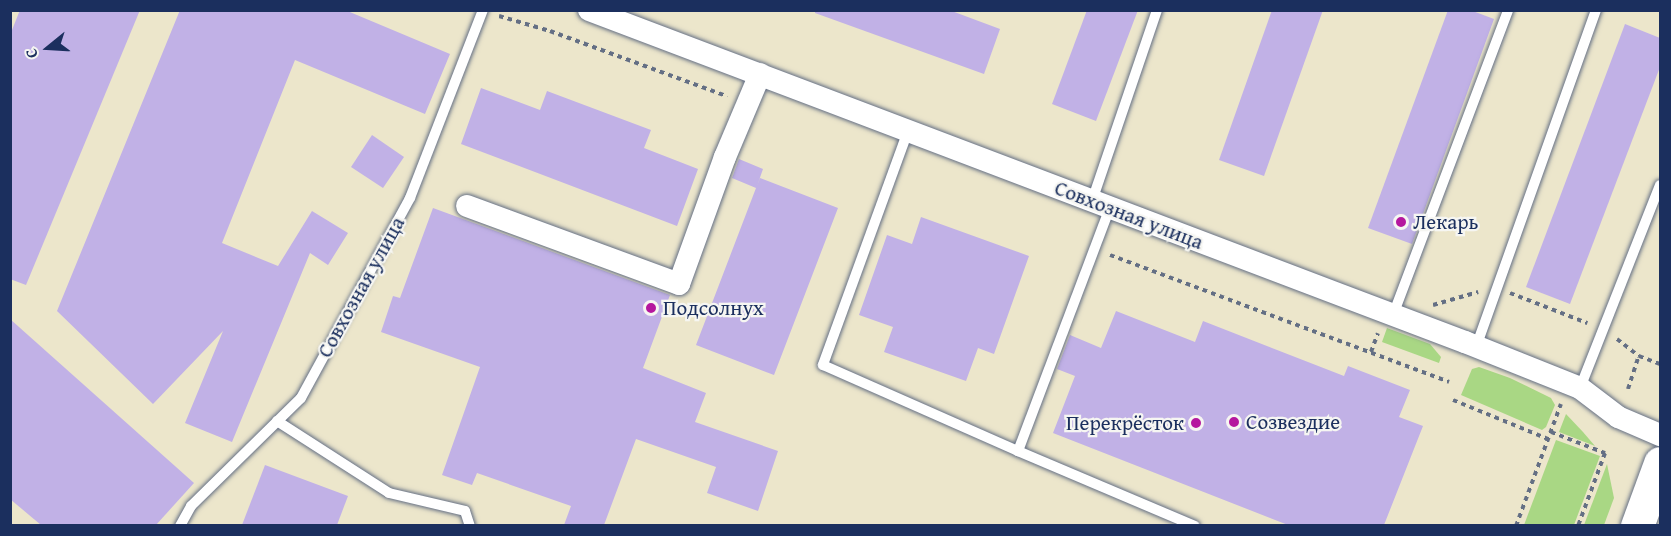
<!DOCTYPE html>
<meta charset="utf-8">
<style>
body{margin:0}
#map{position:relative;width:1671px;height:536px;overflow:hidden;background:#ece6cb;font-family:"Gentium Book Plus",serif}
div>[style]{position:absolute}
.green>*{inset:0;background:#a9d784}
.building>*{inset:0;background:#c1b1e6}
.path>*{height:4px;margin-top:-2px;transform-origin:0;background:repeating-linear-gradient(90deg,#646f84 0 4.5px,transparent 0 9px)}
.roads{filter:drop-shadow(0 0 2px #646f84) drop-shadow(0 0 2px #646f84)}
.service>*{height:10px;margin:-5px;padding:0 5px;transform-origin:5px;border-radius:5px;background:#fff}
.minor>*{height:22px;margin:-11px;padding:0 11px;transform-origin:11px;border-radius:11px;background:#fff}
.primary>*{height:33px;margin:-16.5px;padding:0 16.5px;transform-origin:16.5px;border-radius:16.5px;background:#fff}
.dots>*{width:16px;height:16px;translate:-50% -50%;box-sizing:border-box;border:3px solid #f6f6f2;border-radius:50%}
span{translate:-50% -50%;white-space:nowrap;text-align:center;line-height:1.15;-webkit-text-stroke:4.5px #f6f6f2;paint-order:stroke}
.street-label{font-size:21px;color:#1b2f5e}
.poi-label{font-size:21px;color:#1b2f5e}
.left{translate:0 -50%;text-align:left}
.right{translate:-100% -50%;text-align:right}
.frame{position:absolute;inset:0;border:12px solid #1b2f5e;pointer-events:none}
.north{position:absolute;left:18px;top:18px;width:60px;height:60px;-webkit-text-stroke:4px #f6f6f2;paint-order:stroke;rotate:252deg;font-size:16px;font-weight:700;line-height:24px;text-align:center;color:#1b2f5e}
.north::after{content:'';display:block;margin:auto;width:21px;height:27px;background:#1b2f5e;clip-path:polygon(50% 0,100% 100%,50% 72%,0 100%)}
</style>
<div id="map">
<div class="green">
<i style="clip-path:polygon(1387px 328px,1430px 344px,1441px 357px,1439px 363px,1382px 342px)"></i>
<i style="clip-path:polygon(1479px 367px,1510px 378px,1551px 398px,1555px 405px,1546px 427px,1542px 430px,1461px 395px,1472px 369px)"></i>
<i style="clip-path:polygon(1566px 414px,1583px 432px,1595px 446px,1559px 432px)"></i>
<i style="clip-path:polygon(1556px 440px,1600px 456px,1574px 525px,1524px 525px)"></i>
<i style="clip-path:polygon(1607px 464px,1614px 498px,1604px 525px,1584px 525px)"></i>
</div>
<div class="building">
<i style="clip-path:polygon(20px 10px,140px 10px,26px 285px,10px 279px,10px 35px)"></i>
<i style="clip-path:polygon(180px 10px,345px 10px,450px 54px,425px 114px,295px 60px,222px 243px,278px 266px,312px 211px,348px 233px,328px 265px,310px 253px,232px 442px,185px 423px,223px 331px,153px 404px,57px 311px)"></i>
<i style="clip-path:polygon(815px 10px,949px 10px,1000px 29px,984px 74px,815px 13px)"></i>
<i style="clip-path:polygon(1087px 10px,1138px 10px,1096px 121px,1052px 104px)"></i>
<i style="clip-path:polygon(1272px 10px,1323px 10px,1264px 176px,1219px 160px)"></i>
<i style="clip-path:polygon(1448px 10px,1470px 10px,1494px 19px,1412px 244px,1368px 228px)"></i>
<i style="clip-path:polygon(1625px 24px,1660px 38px,1660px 67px,1570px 304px,1526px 287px)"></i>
<i style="clip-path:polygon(481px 88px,540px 110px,547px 91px,651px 130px,644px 148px,698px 169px,677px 226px,461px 144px)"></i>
<i style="clip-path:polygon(372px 135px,404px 157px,383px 188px,351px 167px)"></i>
<i style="clip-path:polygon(739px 159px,763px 169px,757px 186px,760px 178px,838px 208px,774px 375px,696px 345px,756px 188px,732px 178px)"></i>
<i style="clip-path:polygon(433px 208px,670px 295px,643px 368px,706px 393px,695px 422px,778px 451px,758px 511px,707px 493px,716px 467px,636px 439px,604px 525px,564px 525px,571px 506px,477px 473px,472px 485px,442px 475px,480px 367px,381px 332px,393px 296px,400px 298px)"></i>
<i style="clip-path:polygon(921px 217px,1029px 256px,994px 354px,978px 348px,966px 381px,884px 352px,893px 327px,859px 315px,887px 235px,912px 244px)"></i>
<i style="clip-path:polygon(1116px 311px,1195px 342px,1203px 321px,1344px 376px,1348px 366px,1410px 390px,1399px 417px,1423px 426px,1384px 525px,1288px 525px,1053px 433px,1075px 376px,1057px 369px,1070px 335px,1101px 348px)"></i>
<i style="clip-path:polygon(10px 319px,194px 483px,156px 525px,41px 525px,10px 499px)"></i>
<i style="clip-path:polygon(265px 465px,348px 496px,337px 525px,242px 525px)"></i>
</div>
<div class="path">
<i style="left:499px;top:16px;width:53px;rotate:16.4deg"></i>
<i style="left:550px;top:31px;width:189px;rotate:20.2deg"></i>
<i style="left:1110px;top:255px;width:362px;rotate:20.5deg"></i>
<i style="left:1510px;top:293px;width:83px;rotate:21.3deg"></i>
<i style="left:1433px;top:305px;width:47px;rotate:-16.1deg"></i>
<i style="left:1617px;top:339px;width:28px;rotate:38deg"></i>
<i style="left:1639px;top:356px;width:22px;rotate:21deg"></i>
<i style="left:1371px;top:352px;width:20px;rotate:-70deg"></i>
<i style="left:1628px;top:389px;width:35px;rotate:-72deg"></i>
<i style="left:1453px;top:400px;width:103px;rotate:22.3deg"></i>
<i style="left:1551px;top:432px;width:58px;rotate:21.3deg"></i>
<i style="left:1605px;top:453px;width:78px;rotate:110.3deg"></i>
<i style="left:1516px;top:526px;width:130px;rotate:-69.8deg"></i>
</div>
<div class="roads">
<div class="service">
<i style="left:908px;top:131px;width:249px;rotate:110deg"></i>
<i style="left:823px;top:365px;width:213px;rotate:23.8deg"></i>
<i style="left:1018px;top:451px;width:260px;rotate:-69.3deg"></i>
<i style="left:1092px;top:201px;width:202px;rotate:-71.2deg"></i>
<i style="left:1393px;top:315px;width:326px;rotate:-69.3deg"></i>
<i style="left:1476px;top:347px;width:358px;rotate:-70.4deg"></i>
<i style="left:1580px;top:388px;width:218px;rotate:-68.5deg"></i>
<i style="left:277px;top:421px;width:133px;rotate:32.7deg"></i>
<i style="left:389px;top:493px;width:78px;rotate:13.3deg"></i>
<i style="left:465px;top:511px;width:16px;rotate:72deg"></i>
<i style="left:1018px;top:451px;width:192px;rotate:23deg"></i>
<i style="left:180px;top:526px;width:23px;rotate:-61deg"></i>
<i style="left:191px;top:506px;width:154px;rotate:-44.5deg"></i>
<i style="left:301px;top:398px;width:228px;rotate:-61.4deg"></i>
<i style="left:410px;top:198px;width:202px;rotate:-68.8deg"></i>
</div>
<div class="minor">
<i style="left:589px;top:10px;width:937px;rotate:20.76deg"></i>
<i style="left:1465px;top:342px;width:124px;rotate:21.8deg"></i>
<i style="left:1580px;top:388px;width:48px;rotate:37.3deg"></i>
<i style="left:1618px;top:417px;width:46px;rotate:23.2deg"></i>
<i style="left:467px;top:206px;width:226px;rotate:20.2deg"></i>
<i style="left:679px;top:284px;width:135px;rotate:-70.1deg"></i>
<i style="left:725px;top:157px;width:90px;rotate:-67.1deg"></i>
</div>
<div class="primary">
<i style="left:1637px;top:526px;width:67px;rotate:-69.9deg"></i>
</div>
</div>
<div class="dots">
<i style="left:1401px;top:222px;background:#b5179e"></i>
<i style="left:651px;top:308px;background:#b5179e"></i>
<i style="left:1234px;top:422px;background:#b5179e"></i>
<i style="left:1196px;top:423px;background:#b5179e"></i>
</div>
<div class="street-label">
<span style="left:1129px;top:215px;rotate:21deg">Совхозная улица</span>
<span style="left:361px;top:287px;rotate:-61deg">Совхозная улица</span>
</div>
<div class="poi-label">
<span class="left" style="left:1413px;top:222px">Лекарь</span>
<span class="left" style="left:663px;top:308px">Подсолнух</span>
<span class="left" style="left:1246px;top:422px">Созвездие</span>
<span class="right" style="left:1184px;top:423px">Перекрёсток</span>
</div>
<div class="frame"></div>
<div class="north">С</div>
</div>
